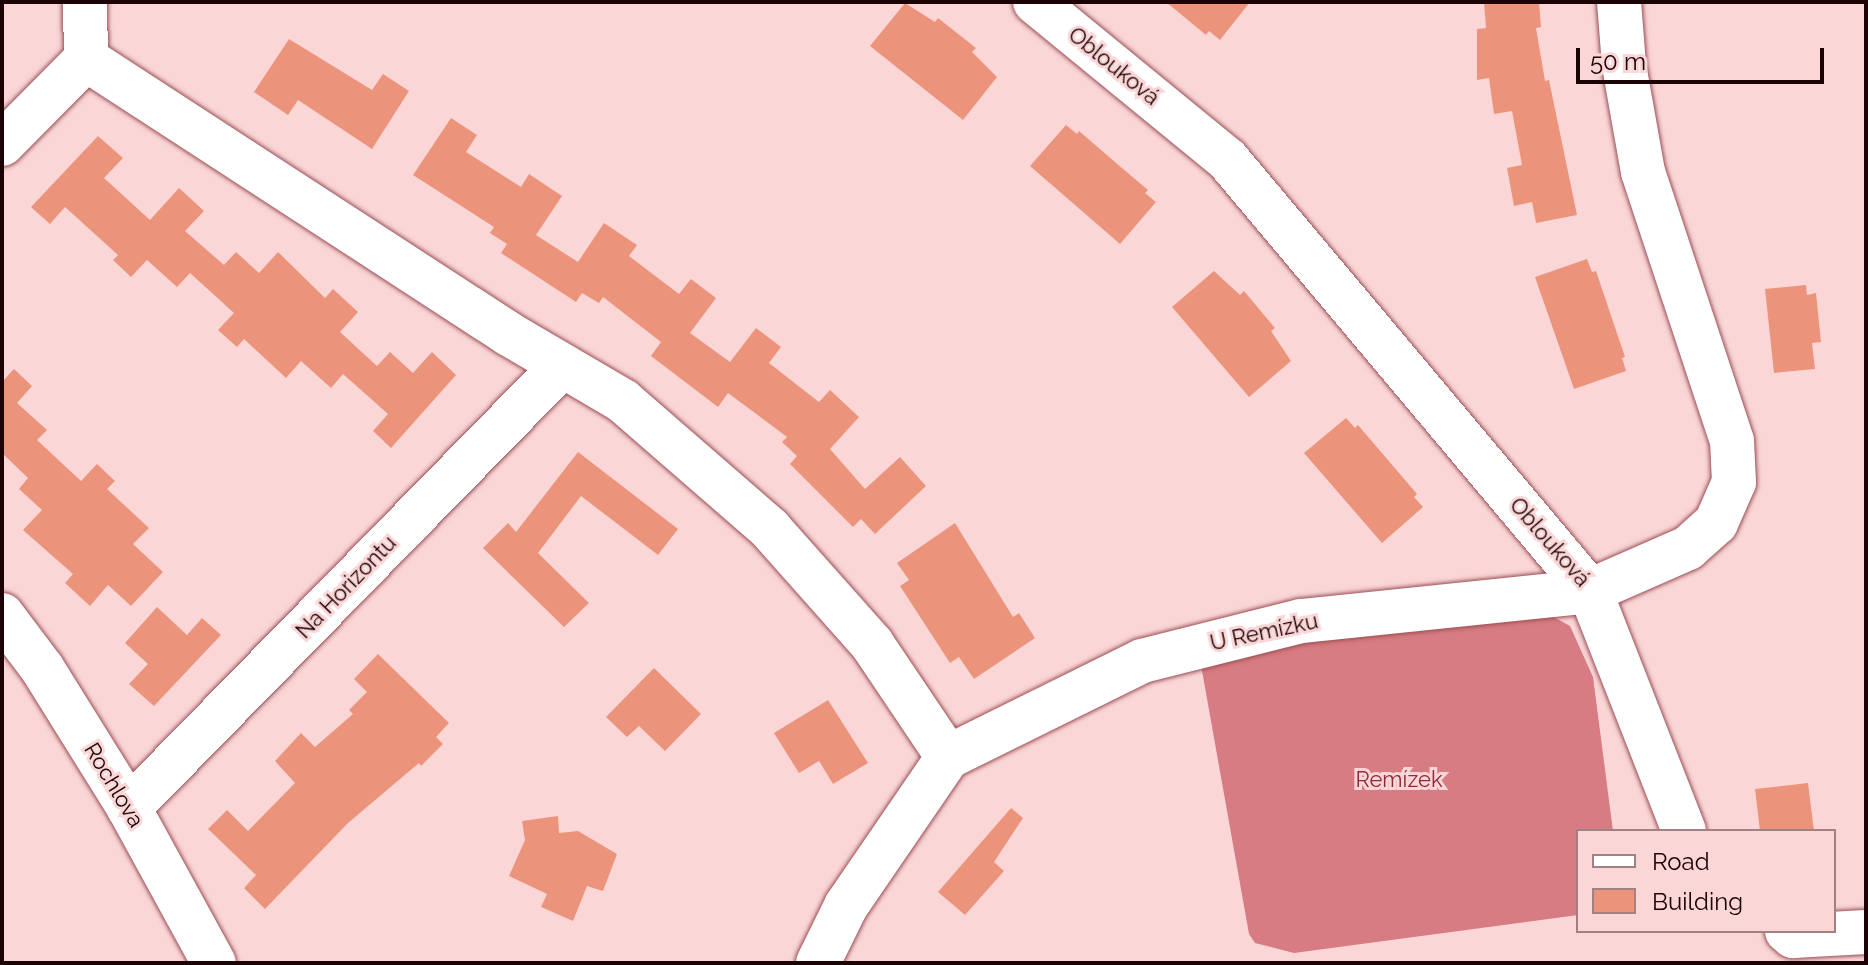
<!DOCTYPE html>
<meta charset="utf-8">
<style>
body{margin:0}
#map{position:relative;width:1868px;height:965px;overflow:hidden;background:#fad6d7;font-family:Raleway,sans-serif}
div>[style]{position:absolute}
.forest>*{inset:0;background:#d77c82}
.building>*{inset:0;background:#ec947b}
.roads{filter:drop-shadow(0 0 2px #9b4f54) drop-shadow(0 0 2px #9b4f54)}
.minor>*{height:44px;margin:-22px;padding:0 22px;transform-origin:22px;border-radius:22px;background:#fff}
span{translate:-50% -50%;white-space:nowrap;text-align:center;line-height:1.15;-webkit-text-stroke:6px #fad6d7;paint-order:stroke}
.street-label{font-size:22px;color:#1c0205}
.park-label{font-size:22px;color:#932738}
.frame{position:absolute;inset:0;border:4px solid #1c0205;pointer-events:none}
.legend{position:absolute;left:1576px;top:829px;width:260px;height:104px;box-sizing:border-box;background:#fad6d7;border:2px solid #a18183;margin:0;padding:10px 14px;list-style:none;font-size:24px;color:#1c0205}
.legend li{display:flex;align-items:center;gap:16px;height:40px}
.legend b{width:40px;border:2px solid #a18183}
.scale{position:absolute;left:1576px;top:48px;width:248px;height:36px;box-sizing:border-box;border:4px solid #1c0205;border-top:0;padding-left:10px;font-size:24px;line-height:28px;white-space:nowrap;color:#1c0205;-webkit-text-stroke:6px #fad6d7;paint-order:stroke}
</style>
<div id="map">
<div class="forest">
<i style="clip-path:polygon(1530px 604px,1570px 626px,1593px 677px,1613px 831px,1578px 831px,1578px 915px,1294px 953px,1255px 943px,1249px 934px,1201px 665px,1209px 646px)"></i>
</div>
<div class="building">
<i style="clip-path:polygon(1166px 2px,1250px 2px,1220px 40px,1209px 31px,1206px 35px)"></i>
<i style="clip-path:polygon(1484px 2px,1539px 2px,1541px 27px,1536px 28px,1545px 81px,1549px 80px,1577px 215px,1536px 223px,1532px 202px,1514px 206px,1507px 168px,1522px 165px,1512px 111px,1494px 114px,1489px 78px,1477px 80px,1477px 29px,1486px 28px)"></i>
<i style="clip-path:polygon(905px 3px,935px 22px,938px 18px,976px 48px,972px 52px,997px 77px,963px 120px,870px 46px)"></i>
<i style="clip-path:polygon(289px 39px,372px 90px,383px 74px,409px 91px,372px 149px,298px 100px,288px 115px,254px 92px)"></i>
<i style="clip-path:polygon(451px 118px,477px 135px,466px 152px,521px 187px,529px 174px,562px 196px,536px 235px,578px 262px,604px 223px,637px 245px,629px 256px,679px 294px,691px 279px,716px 298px,690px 333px,730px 362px,756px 328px,781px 347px,769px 363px,819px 402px,830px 390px,859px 417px,830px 449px,865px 489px,900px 457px,926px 486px,875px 534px,861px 519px,853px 527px,790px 464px,797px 456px,782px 442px,787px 437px,728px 393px,718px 407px,651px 356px,661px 342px,603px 297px,599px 303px,582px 293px,576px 302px,501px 253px,507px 244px,490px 233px,494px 227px,413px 175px)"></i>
<i style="clip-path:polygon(1066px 125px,1077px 134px,1079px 131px,1122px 168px,1148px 190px,1145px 193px,1156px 202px,1120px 244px,1030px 166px)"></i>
<i style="clip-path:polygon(98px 136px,123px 158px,104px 178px,150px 220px,179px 188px,204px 211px,185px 231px,224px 265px,236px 252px,259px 273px,278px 252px,325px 298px,333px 289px,358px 312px,340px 332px,377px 366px,390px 352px,413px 373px,432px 352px,456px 375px,391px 448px,373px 431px,388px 414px,343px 374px,331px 388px,301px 361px,286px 378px,244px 339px,237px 347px,218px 330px,234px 313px,190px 273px,177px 287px,147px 260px,131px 277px,113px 260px,118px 255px,65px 207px,50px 224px,31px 207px)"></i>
<i style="clip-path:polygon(1587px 259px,1592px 272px,1596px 271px,1625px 357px,1622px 358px,1626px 371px,1574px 389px,1535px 277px)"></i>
<i style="clip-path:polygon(1214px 271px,1240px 295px,1244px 291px,1275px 328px,1271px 331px,1291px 361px,1249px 397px,1172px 307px)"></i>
<i style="clip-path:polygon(1806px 285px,1807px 295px,1816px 293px,1821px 342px,1812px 343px,1815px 369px,1774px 373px,1765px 289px)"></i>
<i style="clip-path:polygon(14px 369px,32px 386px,17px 403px,47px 430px,37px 440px,81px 481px,97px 464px,115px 481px,107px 489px,149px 528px,133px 544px,163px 572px,131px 606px,108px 585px,90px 606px,65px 583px,73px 574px,23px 530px,42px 510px,19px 489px,28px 478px,2px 453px,2px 382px)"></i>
<i style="clip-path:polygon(1346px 418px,1355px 428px,1358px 425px,1417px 494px,1414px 497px,1423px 507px,1382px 543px,1304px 453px)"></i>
<i style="clip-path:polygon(578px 452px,678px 529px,658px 555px,581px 496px,538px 553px,589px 603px,564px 627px,483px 548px,508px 523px,516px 532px)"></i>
<i style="clip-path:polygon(955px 523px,1013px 617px,1019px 613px,1035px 638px,974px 679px,959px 657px,950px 663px,900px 586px,909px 580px,897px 563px)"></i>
<i style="clip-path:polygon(157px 607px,187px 635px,202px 618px,221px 635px,154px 706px,129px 684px,148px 664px,125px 643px)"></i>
<i style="clip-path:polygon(378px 654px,449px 723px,436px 737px,443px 744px,421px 766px,419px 763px,348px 823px,265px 909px,244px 888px,256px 875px,208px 829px,227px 810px,248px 831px,295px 783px,275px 761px,301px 733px,315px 747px,353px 714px,349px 710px,367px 692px,354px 679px)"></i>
<i style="clip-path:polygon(654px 668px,701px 714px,665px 751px,639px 726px,627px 737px,606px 717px)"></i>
<i style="clip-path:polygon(828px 700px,868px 763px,833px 784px,819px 761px,799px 773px,774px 733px)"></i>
<i style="clip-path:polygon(1808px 783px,1814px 831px,1760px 831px,1755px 789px)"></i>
<i style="clip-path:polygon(1011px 808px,1023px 818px,994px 862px,1004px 871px,965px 915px,938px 892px)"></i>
<i style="clip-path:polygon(558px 816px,559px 833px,578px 831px,617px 854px,603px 891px,587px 886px,573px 921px,541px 907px,547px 894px,509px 876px,525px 840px,522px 821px)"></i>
</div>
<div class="roads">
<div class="minor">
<i style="left:1035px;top:2px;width:248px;rotate:39.3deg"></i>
<i style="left:1227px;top:159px;width:564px;rotate:49.96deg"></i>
<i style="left:1590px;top:591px;width:107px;rotate:-23.7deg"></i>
<i style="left:1688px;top:548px;width:38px;rotate:-42deg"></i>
<i style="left:1716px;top:523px;width:45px;rotate:-66.3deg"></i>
<i style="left:1734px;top:482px;width:41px;rotate:-92.8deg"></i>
<i style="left:1732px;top:441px;width:283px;rotate:-108.3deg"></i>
<i style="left:1643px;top:172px;width:109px;rotate:-100.1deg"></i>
<i style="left:1624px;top:65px;width:63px;rotate:-94.5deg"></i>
<i style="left:86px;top:59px;width:505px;rotate:33.03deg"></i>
<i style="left:509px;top:334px;width:132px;rotate:30.4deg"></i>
<i style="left:623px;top:401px;width:195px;rotate:41deg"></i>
<i style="left:770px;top:529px;width:154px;rotate:48.4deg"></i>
<i style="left:872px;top:644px;width:136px;rotate:56.1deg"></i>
<i style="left:2px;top:144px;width:120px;rotate:-45.3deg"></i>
<i style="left:86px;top:59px;width:57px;rotate:-91deg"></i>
<i style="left:2px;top:615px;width:66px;rotate:53deg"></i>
<i style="left:42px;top:668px;width:165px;rotate:58.1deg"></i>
<i style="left:129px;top:808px;width:177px;rotate:61.3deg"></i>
<i style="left:129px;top:808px;width:619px;rotate:-45.59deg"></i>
<i style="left:1787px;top:931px;width:8px;rotate:40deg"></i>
<i style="left:1793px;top:936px;width:73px;rotate:-3.1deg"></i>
<i style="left:818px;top:963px;width:64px;rotate:-63.8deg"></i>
<i style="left:846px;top:906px;width:181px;rotate:-55.6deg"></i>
<i style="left:948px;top:757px;width:216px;rotate:-26.3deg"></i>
<i style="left:1142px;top:661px;width:164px;rotate:-14.1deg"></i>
<i style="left:1301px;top:621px;width:291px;rotate:-5.9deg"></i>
<i style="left:1590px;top:591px;width:258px;rotate:68.6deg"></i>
</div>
</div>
<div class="street-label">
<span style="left:1114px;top:66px;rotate:39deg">Oblouková</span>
<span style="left:1550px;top:542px;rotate:49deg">Oblouková</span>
<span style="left:346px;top:587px;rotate:-46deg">Na Horizontu</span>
<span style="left:1264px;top:632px;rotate:-12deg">U Remízku</span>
<span style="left:114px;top:785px;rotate:59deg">Rochlova</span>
</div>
<div class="park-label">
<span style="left:1399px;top:780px">Remízek</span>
</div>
<div class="frame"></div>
<ul class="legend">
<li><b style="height:10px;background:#fff"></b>Road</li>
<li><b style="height:22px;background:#ec947b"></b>Building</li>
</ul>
<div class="scale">50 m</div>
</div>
